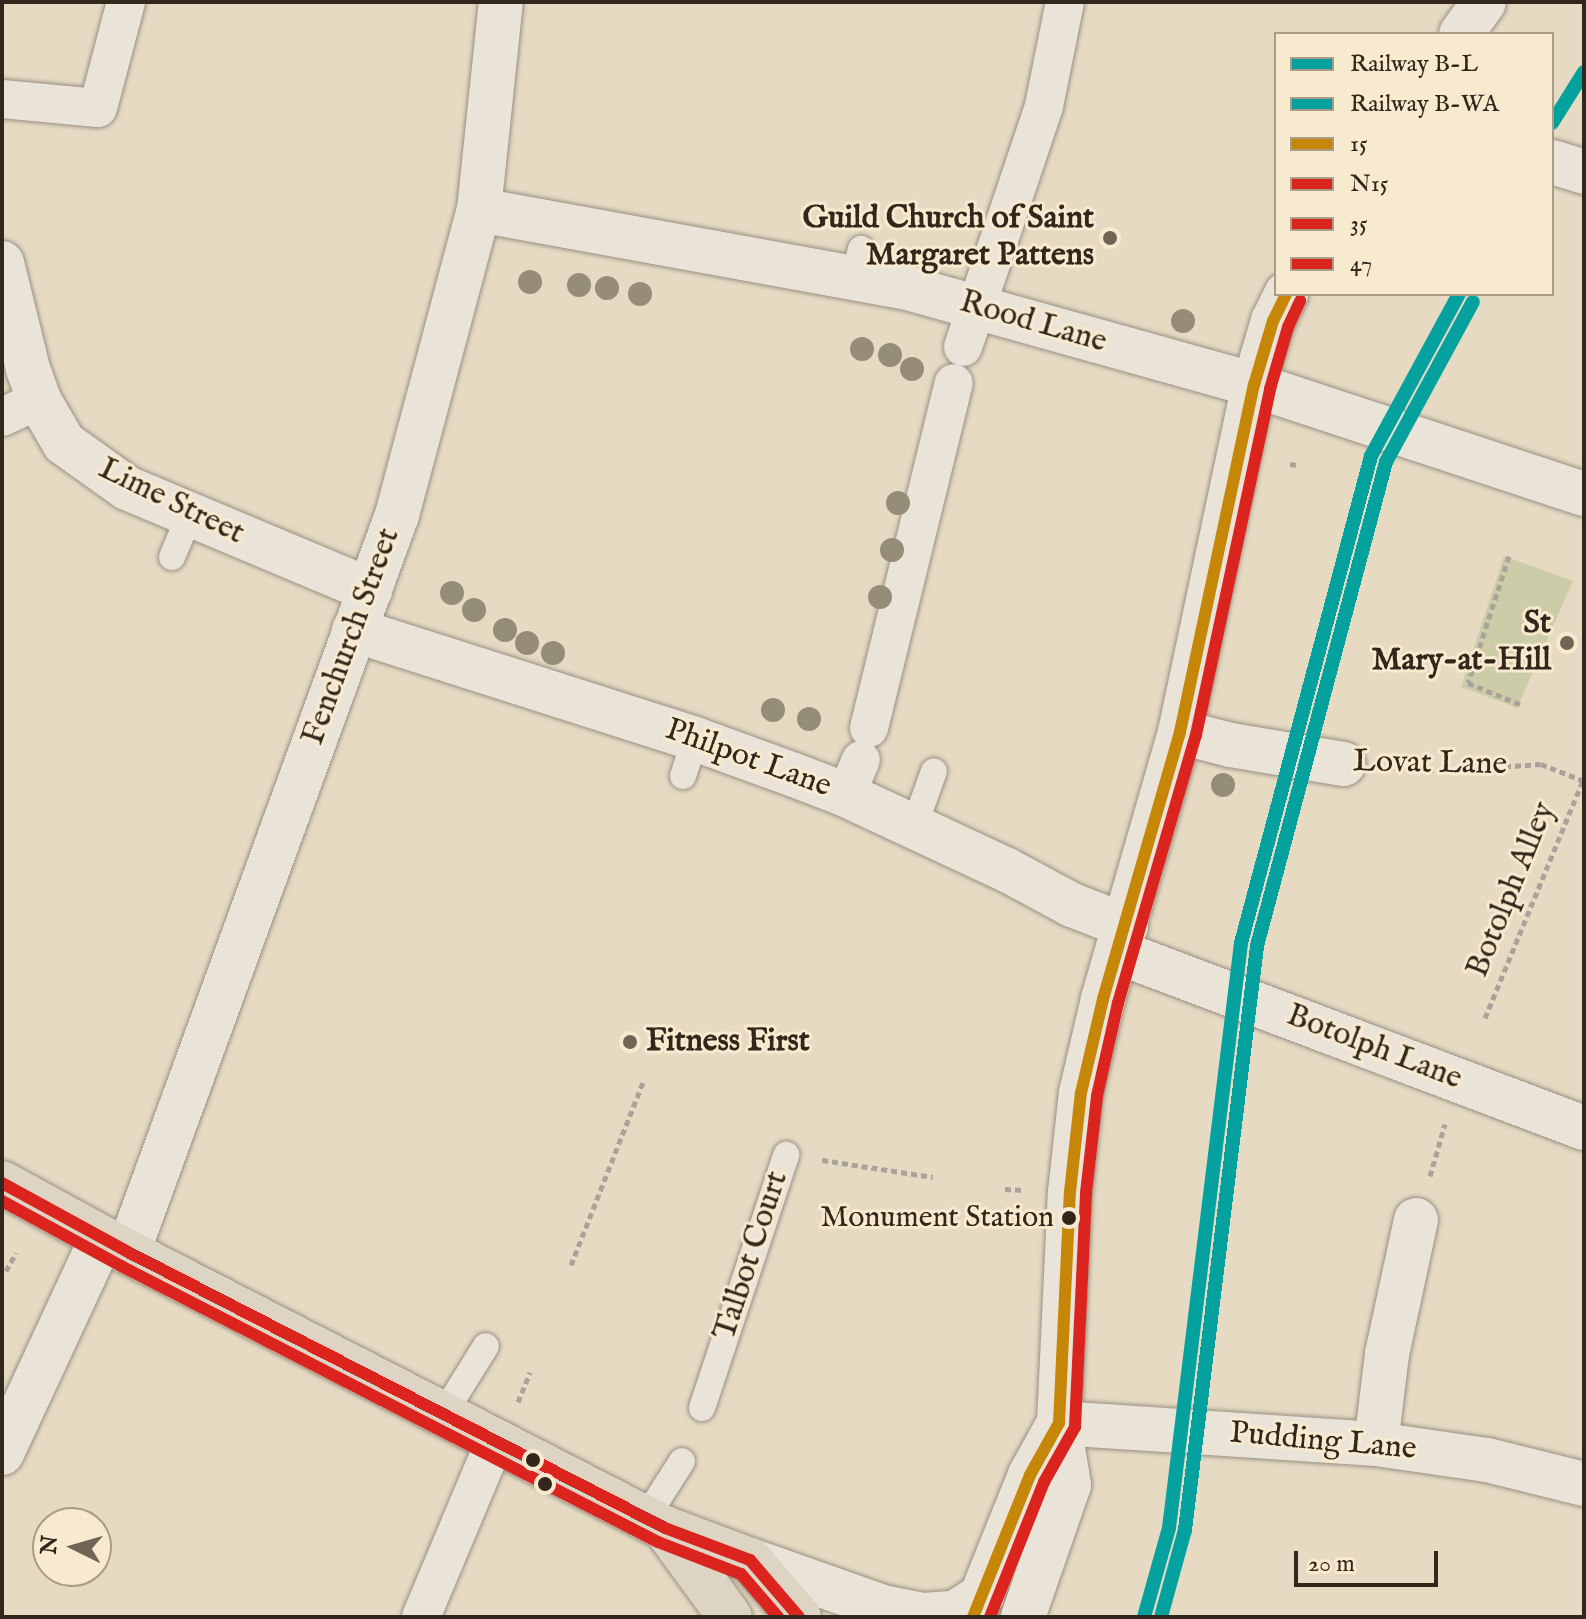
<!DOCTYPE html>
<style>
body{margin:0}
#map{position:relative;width:1586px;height:1619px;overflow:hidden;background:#e6dac3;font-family:"IM FELL English",serif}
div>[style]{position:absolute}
.green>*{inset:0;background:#cccda8}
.path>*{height:5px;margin-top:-2.5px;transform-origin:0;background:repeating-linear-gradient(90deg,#a9a399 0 6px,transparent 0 10px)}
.roads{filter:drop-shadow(0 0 2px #989082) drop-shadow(0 0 2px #989082)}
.service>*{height:26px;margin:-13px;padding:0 13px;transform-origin:13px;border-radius:13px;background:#eae4d8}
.pedestrian>*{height:38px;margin:-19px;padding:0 19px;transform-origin:19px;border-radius:19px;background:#eae4d8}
.minor>*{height:44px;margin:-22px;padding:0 22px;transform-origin:22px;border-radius:22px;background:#eae4d8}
.tertiary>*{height:44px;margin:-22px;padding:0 22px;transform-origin:22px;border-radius:22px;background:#eae4d8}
.primary>*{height:44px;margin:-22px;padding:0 22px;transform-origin:22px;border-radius:22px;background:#ded4c3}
.bus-1>*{height:12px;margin:-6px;padding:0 6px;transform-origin:6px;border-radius:6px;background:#c68607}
.bus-2>*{height:12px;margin:-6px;padding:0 6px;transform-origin:6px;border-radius:6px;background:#dc241f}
.bus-3>*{height:12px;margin:-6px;padding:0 6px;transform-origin:6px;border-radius:6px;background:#dc241f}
.bus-4>*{height:12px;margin:-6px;padding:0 6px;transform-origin:6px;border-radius:6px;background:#dc241f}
.rail-1>*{height:14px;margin:-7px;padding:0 7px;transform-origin:7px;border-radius:7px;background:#05a19e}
.rail-2>*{height:14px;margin:-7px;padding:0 7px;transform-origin:7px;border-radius:7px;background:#05a19e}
.trees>*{width:24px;height:24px;margin:-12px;border-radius:50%;background:#958d77}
.dots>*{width:22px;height:22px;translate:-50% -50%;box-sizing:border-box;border:4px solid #f8eacf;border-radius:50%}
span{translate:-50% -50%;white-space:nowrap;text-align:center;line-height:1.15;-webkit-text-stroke:6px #f8eacf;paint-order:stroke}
.bus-label{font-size:30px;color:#32271b}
.right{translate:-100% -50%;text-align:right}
.poi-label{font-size:32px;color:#32271b;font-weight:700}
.left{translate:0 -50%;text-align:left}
.street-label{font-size:32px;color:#32271b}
.frame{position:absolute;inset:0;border:4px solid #32271b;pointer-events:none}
.legend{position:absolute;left:1274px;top:32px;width:280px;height:264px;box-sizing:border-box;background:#f8eacf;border:2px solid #a99c87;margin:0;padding:10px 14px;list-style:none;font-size:24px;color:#32271b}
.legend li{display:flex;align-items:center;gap:16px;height:40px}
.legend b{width:40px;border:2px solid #a99c87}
.north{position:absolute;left:32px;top:1507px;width:80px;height:80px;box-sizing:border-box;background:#f8eacf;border:2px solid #a99c87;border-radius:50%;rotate:275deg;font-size:22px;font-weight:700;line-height:32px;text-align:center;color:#32271b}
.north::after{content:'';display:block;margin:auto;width:28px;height:36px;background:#716656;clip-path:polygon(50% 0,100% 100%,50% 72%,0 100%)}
.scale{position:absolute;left:1294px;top:1551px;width:144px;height:36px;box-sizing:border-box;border:4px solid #32271b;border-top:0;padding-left:10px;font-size:24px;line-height:28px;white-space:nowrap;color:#32271b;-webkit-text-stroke:6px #f8eacf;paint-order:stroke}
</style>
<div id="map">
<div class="green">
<i style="clip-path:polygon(1504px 556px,1573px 581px,1517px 708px,1461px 687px)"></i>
</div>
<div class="path">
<i style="left:1290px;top:464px;width:6px;rotate:9deg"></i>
<i style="left:1509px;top:556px;width:133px;rotate:107.9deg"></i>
<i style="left:1468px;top:683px;width:58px;rotate:22.2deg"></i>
<i style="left:1388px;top:767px;width:57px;rotate:4deg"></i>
<i style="left:1445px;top:771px;width:96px;rotate:-4.2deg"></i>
<i style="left:1541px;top:764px;width:46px;rotate:21.6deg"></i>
<i style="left:1485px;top:1018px;width:257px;rotate:-67.6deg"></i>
<i style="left:822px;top:1160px;width:112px;rotate:8.7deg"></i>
<i style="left:1430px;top:1176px;width:54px;rotate:-73.9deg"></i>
<i style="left:1005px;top:1189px;width:18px;rotate:3deg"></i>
<i style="left:571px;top:1265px;width:199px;rotate:-68.5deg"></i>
<i style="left:6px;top:1271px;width:21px;rotate:-61deg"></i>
<i style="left:518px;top:1402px;width:32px;rotate:-68deg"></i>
</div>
<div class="roads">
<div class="service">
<i style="left:854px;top:277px;width:29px;rotate:-76deg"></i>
<i style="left:172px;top:557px;width:43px;rotate:-67deg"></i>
<i style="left:683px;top:776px;width:39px;rotate:-72deg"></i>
<i style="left:914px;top:827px;width:59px;rotate:-70.3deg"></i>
<i style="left:702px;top:1408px;width:267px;rotate:-71.6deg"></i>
<i style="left:443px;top:1415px;width:81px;rotate:-58.1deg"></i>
<i style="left:647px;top:1516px;width:65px;rotate:-57.5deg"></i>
</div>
<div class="pedestrian">
<i style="left:2px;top:99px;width:96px;rotate:5.4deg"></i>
<i style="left:98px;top:108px;width:110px;rotate:-75.2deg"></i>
<i style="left:963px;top:347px;width:254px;rotate:-71.4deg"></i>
<i style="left:1044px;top:106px;width:106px;rotate:-78.6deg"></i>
<i style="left:2px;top:417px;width:41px;rotate:-24.7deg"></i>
<i style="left:869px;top:728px;width:355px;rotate:-76.2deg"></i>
<i style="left:846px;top:795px;width:38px;rotate:-67deg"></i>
<i style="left:421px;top:1617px;width:191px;rotate:-67.2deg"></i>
</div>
<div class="minor">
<i style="left:1552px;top:162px;width:34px;rotate:17deg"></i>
<i style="left:479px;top:210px;width:432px;rotate:10.3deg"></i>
<i style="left:904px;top:287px;width:363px;rotate:15.6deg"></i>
<i style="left:1254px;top:385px;width:348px;rotate:18.3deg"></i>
<i style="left:2px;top:263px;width:109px;rotate:76.2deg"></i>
<i style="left:28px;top:369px;width:33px;rotate:70deg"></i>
<i style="left:39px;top:400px;width:50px;rotate:59.8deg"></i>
<i style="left:64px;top:443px;width:77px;rotate:35.5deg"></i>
<i style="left:127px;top:488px;width:264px;rotate:22.8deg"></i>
<i style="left:354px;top:630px;width:358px;rotate:17.7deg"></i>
<i style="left:695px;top:739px;width:105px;rotate:20deg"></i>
<i style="left:794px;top:775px;width:56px;rotate:21deg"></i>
<i style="left:846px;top:795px;width:178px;rotate:25deg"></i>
<i style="left:1007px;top:870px;width:74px;rotate:28.3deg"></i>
<i style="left:1072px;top:905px;width:58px;rotate:21.3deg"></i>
<i style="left:1180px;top:732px;width:53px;rotate:14.3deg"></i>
<i style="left:1231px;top:745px;width:114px;rotate:9.6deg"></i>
<i style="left:1118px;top:952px;width:498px;rotate:20.7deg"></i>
<i style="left:1059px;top:1423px;width:318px;rotate:3.8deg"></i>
<i style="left:1376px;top:1444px;width:112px;rotate:8.2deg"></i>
<i style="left:1487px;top:1460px;width:100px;rotate:13.9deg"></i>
<i style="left:1376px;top:1444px;width:91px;rotate:-83deg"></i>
<i style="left:1387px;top:1354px;width:137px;rotate:-77.8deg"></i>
</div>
<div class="tertiary">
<i style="left:1461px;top:34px;width:39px;rotate:-54deg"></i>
<i style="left:128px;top:1252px;width:785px;rotate:-69.95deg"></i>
<i style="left:397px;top:515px;width:316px;rotate:-75deg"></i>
<i style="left:479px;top:210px;width:209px;rotate:-84deg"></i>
<i style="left:2px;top:1453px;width:237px;rotate:-65.1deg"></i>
<i style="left:750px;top:1560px;width:141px;rotate:19.5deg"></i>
<i style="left:883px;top:1607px;width:41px;rotate:11.3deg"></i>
<i style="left:923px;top:1615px;width:32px;rotate:-4deg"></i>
<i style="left:955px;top:1613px;width:33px;rotate:-33deg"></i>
<i style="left:973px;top:1617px;width:153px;rotate:-68.1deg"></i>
<i style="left:1030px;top:1475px;width:60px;rotate:-60.9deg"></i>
<i style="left:1023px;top:1617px;width:140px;rotate:-70.8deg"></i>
<i style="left:1069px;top:1485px;width:63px;rotate:-99.2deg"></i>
<i style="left:1059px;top:1423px;width:231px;rotate:-87.3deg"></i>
<i style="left:1070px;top:1192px;width:100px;rotate:-83.7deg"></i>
<i style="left:1081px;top:1093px;width:97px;rotate:-76.8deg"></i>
<i style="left:1103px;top:999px;width:278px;rotate:-73.9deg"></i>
<i style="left:1180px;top:732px;width:355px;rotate:-78deg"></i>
<i style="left:1254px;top:385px;width:67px;rotate:-73.5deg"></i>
<i style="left:1273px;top:321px;width:30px;rotate:-64deg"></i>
</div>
<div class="primary">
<i style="left:2px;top:1183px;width:144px;rotate:28.7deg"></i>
<i style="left:128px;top:1252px;width:604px;rotate:27.2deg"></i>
<i style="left:665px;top:1528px;width:91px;rotate:20.6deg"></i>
<i style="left:750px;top:1560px;width:75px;rotate:49.3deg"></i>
<i style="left:665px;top:1528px;width:110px;rotate:53.9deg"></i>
</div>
</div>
<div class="bus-1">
<i style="left:973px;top:1617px;width:153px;rotate:-68.1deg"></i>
<i style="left:1030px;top:1475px;width:60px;rotate:-60.9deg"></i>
<i style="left:1059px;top:1423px;width:231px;rotate:-87.3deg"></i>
<i style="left:1070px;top:1192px;width:100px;rotate:-83.7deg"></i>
<i style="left:1081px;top:1093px;width:97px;rotate:-76.8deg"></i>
<i style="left:1103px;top:999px;width:278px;rotate:-73.9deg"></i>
<i style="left:1180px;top:732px;width:355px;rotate:-78deg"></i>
<i style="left:1254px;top:385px;width:67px;rotate:-73.5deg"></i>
<i style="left:1273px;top:321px;width:30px;rotate:-64deg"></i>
</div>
<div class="bus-2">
<i style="left:990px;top:1617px;width:145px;rotate:-68.2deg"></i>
<i style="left:1044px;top:1482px;width:63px;rotate:-60.6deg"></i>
<i style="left:1075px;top:1427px;width:234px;rotate:-87.3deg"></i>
<i style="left:1086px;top:1193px;width:98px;rotate:-83.5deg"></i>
<i style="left:1097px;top:1096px;width:95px;rotate:-77.3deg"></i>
<i style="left:1118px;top:1003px;width:279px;rotate:-73.8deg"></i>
<i style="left:1196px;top:735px;width:354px;rotate:-77.9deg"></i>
<i style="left:1270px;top:389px;width:65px;rotate:-73.8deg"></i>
<i style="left:1288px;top:327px;width:29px;rotate:-65deg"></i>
</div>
<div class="bus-3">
<i style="left:2px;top:1183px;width:144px;rotate:28.7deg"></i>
<i style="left:128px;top:1252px;width:604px;rotate:27.2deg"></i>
<i style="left:665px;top:1528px;width:91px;rotate:20.6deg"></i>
<i style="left:750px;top:1560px;width:75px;rotate:49.3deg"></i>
</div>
<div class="bus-4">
<i style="left:2px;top:1201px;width:136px;rotate:28.6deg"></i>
<i style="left:121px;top:1266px;width:604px;rotate:27.2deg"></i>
<i style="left:658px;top:1542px;width:89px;rotate:21.1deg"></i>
<i style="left:741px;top:1574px;width:57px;rotate:49.3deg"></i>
</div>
<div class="rail-1">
<i style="left:1552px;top:123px;width:60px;rotate:-57.9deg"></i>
<i style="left:1144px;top:1617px;width:92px;rotate:-74.3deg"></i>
<i style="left:1169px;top:1528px;width:589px;rotate:-82.98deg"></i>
<i style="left:1241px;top:943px;width:504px;rotate:-75.05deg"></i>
<i style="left:1371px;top:456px;width:184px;rotate:-61.5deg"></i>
</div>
<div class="rail-2">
<i style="left:1161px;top:1617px;width:90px;rotate:-74.6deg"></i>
<i style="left:1185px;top:1530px;width:588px;rotate:-82.97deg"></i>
<i style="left:1257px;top:946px;width:501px;rotate:-75.08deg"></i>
<i style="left:1386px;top:462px;width:182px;rotate:-61.5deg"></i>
</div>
<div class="trees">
<i style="left:530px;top:282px"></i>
<i style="left:579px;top:285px"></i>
<i style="left:607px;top:288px"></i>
<i style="left:640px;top:294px"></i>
<i style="left:1183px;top:321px"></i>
<i style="left:862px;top:349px"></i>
<i style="left:890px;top:355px"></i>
<i style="left:912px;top:369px"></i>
<i style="left:898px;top:503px"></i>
<i style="left:892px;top:550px"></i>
<i style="left:452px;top:593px"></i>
<i style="left:880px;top:597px"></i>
<i style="left:474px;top:610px"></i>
<i style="left:505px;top:630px"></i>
<i style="left:527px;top:643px"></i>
<i style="left:553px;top:653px"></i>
<i style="left:773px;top:710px"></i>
<i style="left:809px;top:719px"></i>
<i style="left:1223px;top:785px"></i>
</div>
<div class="dots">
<i style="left:1110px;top:238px;background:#716656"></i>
<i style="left:1567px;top:643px;background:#716656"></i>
<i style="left:630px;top:1042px;background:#716656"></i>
<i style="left:1069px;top:1218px;background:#32271b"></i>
<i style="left:533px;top:1460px;background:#32271b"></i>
<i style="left:545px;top:1484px;background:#32271b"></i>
</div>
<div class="bus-label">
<span class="right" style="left:1054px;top:1218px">Monument Station</span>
</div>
<div class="poi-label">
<span class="right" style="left:1094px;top:238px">Guild Church of Saint<br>Margaret Pattens</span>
<span class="right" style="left:1551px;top:643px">St<br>Mary-at-Hill</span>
<span class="left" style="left:646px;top:1042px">Fitness First</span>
</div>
<div class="street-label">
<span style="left:1033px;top:323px;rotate:16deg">Rood Lane</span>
<span style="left:171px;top:502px;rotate:26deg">Lime Street</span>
<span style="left:352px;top:637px;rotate:-70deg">Fenchurch Street</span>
<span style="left:748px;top:759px;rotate:20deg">Philpot Lane</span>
<span style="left:1430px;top:764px;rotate:1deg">Lovat Lane</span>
<span style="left:1512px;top:890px;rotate:-68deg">Botolph Alley</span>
<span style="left:1374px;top:1048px;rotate:21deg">Botolph Lane</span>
<span style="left:752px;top:1256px;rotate:-72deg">Talbot Court</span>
<span style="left:1323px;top:1442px;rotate:5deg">Pudding Lane</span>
</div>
<div class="frame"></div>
<ul class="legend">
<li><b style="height:10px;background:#05a19e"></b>Railway B-L</li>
<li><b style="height:10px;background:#05a19e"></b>Railway B-WA</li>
<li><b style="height:10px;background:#c68607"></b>15</li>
<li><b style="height:10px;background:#dc241f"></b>N15</li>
<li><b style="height:10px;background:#dc241f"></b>35</li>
<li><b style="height:10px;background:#dc241f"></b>47</li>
</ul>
<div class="north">N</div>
<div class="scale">20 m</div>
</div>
